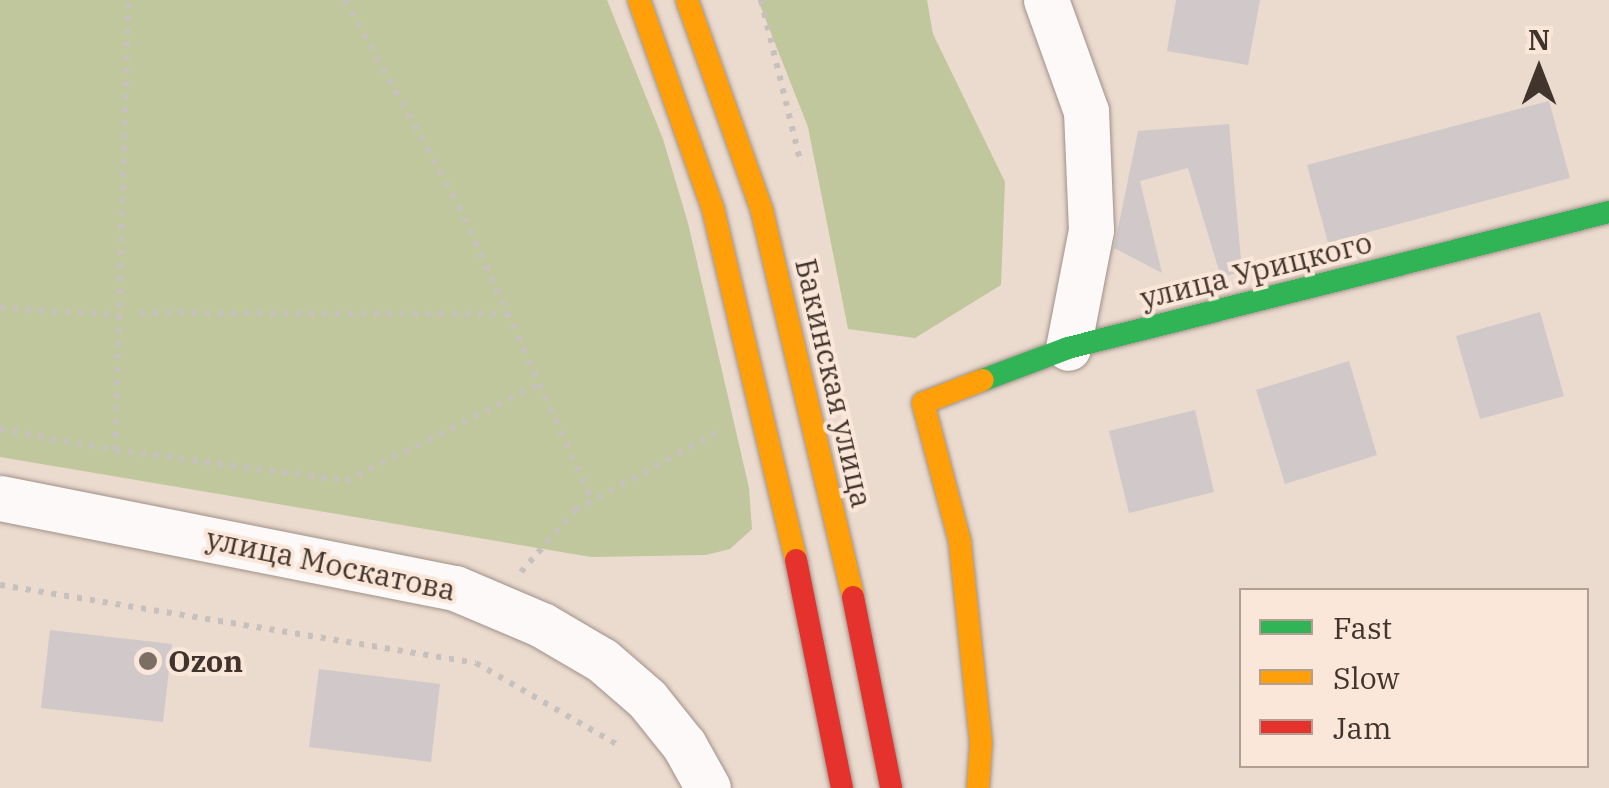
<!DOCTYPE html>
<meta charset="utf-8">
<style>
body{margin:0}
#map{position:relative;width:1609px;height:788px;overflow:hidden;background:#ebdace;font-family:"IBM Plex Serif",serif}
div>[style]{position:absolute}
.green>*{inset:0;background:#c0c79c}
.building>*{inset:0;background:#d0c8c9}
.path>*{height:6px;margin-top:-3px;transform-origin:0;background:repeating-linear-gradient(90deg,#c7c1bd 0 5px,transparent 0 13px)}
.roads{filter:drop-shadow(0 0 2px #a09289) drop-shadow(0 0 2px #a09289)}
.street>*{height:45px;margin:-22.5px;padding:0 22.5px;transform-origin:22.5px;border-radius:22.5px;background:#fcf9f8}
.fast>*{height:22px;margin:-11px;padding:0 11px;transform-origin:11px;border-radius:11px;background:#30b455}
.slow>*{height:22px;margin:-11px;padding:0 11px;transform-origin:11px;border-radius:11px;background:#ff9f0a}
.jam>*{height:22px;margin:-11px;padding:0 11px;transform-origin:11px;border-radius:11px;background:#e5322d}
.dots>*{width:28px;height:28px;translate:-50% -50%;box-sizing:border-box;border:5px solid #fbe7da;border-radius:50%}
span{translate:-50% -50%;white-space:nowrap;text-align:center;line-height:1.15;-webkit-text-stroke:8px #fbe7da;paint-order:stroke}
.street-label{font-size:30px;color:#41342c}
.poi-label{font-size:30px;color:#41342c;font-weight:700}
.left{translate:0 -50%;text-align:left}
.legend{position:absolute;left:1239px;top:588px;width:350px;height:180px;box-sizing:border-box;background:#fbe7da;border:2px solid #b19f94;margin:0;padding:12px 18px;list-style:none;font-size:30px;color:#41342c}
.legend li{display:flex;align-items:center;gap:20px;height:50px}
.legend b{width:50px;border:2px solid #b19f94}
.north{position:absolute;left:1489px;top:20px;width:100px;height:100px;-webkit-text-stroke:8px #fbe7da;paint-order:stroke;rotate:0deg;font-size:28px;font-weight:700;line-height:40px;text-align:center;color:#41342c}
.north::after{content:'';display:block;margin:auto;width:35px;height:45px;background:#41342c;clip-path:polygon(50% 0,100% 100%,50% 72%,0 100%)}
</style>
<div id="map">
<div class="green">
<i style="clip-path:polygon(0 0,607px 0,663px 139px,688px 223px,749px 488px,752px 529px,730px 549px,706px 555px,591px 557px,0 457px)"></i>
<i style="clip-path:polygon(758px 0,927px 0,933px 34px,1005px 182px,1001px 285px,915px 338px,848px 329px,808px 127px)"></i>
</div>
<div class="building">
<i style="clip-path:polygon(1176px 0,1260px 0,1248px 65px,1167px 51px)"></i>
<i style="clip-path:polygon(1549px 101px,1570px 178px,1328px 243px,1307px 165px)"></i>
<i style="clip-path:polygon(1229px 124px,1242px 272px,1221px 277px,1188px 168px,1140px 181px,1162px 273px,1114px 248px,1138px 131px)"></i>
<i style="clip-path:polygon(1540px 312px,1564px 396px,1480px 419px,1456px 336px)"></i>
<i style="clip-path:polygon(1349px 361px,1377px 455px,1285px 484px,1256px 390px)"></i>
<i style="clip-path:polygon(1195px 410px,1214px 492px,1129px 513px,1109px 431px)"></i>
<i style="clip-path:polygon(50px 630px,172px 644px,163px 722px,41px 708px)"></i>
<i style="clip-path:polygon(319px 669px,440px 684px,431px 762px,309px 747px)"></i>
</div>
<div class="path">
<i style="left:345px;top:0;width:235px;rotate:61deg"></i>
<i style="left:459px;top:206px;width:324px;rotate:65.7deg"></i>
<i style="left:761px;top:0;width:169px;rotate:76.3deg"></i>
<i style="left:0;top:308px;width:119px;rotate:3.4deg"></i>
<i style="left:140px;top:313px;width:368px;rotate:0.2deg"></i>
<i style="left:0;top:429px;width:117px;rotate:10.3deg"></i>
<i style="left:115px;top:450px;width:233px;rotate:7.6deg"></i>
<i style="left:346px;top:481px;width:217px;rotate:-26.6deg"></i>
<i style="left:115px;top:450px;width:450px;rotate:-88.3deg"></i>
<i style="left:521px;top:572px;width:82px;rotate:-48.9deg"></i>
<i style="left:575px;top:510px;width:161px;rotate:-28.6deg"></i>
<i style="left:0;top:585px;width:482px;rotate:9.3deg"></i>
<i style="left:476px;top:663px;width:164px;rotate:30deg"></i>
</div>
<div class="roads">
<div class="street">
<i style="left:1046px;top:0;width:118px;rotate:70.2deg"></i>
<i style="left:1086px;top:111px;width:119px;rotate:87.6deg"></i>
<i style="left:1091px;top:230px;width:120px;rotate:101deg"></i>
<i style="left:0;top:498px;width:464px;rotate:11.2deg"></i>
<i style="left:455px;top:588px;width:95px;rotate:23deg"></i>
<i style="left:542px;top:625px;width:69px;rotate:30.3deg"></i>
<i style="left:602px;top:660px;width:60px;rotate:40.9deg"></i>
<i style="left:647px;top:699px;width:59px;rotate:51.2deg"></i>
<i style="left:684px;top:745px;width:49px;rotate:60.8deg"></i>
</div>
<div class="fast">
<i style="left:983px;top:380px;width:91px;rotate:-20.6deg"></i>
<i style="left:1068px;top:348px;width:558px;rotate:-14.11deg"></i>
</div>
<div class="slow">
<i style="left:639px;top:0;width:222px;rotate:70.5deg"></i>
<i style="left:713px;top:209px;width:361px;rotate:76.7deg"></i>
<i style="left:687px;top:0;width:224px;rotate:70.4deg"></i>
<i style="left:762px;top:211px;width:397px;rotate:76.7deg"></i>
<i style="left:978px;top:788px;width:45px;rotate:-86.2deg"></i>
<i style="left:981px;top:743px;width:202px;rotate:-96deg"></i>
<i style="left:960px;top:542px;width:144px;rotate:-104.9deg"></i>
<i style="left:923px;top:403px;width:64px;rotate:-21deg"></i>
</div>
<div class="jam">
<i style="left:796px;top:560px;width:233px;rotate:78.6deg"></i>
<i style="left:853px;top:597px;width:195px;rotate:78.7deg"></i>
</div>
</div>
<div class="dots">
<i style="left:148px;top:661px;background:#7c6e65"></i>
</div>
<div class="street-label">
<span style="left:1256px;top:270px;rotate:-14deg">улица Урицкого</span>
<span style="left:834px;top:383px;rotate:77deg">Бакинская улица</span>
<span style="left:331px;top:564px;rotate:12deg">улица Москатова</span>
</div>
<div class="poi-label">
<span class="left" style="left:168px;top:661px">Ozon</span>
</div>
<ul class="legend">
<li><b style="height:12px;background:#30b455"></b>Fast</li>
<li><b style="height:12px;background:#ff9f0a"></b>Slow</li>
<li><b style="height:12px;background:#e5322d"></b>Jam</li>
</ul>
<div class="north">N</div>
</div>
